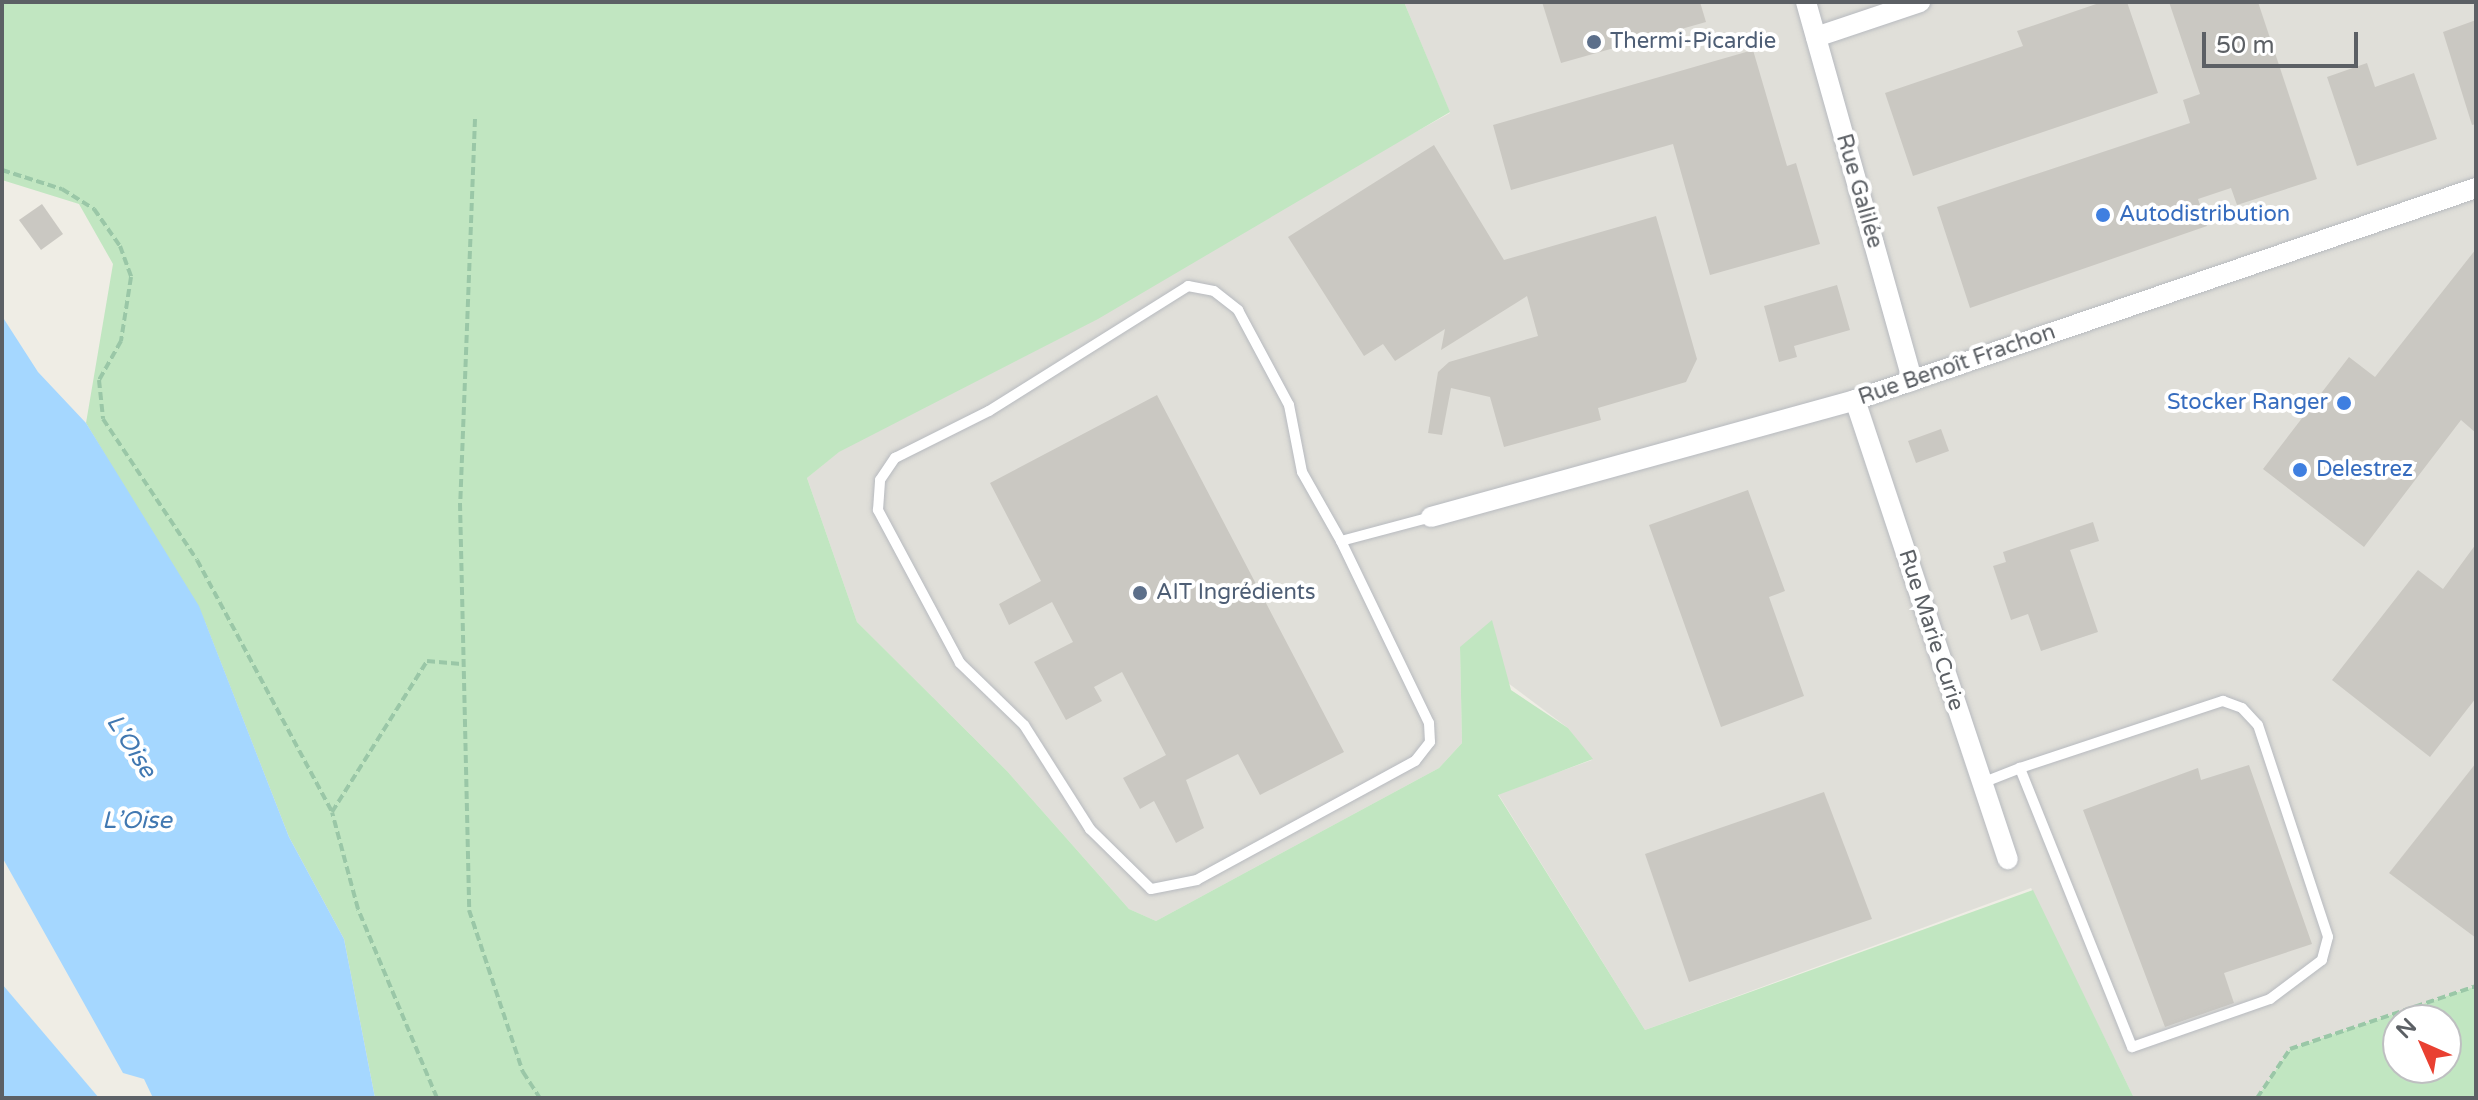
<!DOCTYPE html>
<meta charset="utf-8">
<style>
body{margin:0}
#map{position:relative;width:2478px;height:1100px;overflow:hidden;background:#efede5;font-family:"Varela Round",sans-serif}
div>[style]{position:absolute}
.industrial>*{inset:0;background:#e0dfd9}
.green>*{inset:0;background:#c1e6c1}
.water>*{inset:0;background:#a5d7ff}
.building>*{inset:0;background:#cac8c2}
.path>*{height:4px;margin-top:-2px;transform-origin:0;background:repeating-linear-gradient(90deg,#9ac7a7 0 8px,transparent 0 12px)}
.roads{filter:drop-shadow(0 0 2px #b7babf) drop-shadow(0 0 2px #b7babf)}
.lane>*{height:10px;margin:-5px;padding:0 5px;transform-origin:5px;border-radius:5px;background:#fff}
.street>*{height:20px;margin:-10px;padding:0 10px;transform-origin:10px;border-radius:10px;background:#fff}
.dots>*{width:22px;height:22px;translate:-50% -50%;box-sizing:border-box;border:4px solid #fff;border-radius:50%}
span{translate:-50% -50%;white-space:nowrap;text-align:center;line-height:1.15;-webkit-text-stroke:8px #fff;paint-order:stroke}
.service-label{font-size:22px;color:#4e5e75}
.left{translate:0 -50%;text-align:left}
.street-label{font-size:22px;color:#5c6065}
.shop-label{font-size:22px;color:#366cbe}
.right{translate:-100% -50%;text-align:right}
.water-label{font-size:24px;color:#4178b1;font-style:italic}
.frame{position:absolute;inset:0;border:4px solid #5c6065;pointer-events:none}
.north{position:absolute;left:2382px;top:1004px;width:80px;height:80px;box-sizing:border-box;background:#fff;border:2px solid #bebfc1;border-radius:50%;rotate:315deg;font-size:22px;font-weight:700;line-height:32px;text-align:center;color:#5c6065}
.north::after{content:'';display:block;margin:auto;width:28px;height:36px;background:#e94031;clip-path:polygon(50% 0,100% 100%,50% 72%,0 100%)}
.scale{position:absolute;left:2202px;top:32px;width:156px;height:36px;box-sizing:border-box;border:4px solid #5c6065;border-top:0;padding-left:10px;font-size:24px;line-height:28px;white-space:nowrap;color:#5c6065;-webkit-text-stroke:6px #fff;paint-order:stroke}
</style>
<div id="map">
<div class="industrial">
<i style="clip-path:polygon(1404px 2px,2476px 2px,2476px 986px,2290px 1049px,2257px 1098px,2134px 1098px,2031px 888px,1645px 1030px,1498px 794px,1592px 760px,1568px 728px,1460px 647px,1462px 743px,1439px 768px,1156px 921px,1129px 909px,1007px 771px,857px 622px,807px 478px,838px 452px,1450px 113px)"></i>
</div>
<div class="green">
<i style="clip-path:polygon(2px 2px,1404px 2px,1450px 112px,1098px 319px,839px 452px,807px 478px,857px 622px,1007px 771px,1129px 909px,1156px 921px,1439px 768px,1462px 743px,1460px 647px,1492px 620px,1511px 690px,1568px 728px,1593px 759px,1498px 795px,1645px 1030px,2033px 890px,2134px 1098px,375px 1098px,344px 939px,289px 837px,205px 622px,86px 423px,113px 264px,79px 204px,2px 180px)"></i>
<i style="clip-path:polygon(evenodd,2476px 986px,2476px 1098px,2257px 1098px,2290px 1049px,2476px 986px,2398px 1020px,2446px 1020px,2446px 1068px,2398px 1068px,2398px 1020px)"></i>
</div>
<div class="water">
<i style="clip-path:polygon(2px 316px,38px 372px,86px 423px,199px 606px,289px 837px,344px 939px,375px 1098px,153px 1098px,144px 1079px,123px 1073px,2px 857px)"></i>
<i style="clip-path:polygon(2px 984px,99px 1098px,2px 1098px)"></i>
</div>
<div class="building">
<i style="clip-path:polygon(1542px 2px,1700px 2px,1706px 22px,1561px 63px)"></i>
<i style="clip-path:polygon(2102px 2px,2127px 2px,2158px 93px,1913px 176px,1885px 93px,2023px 46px,2017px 31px)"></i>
<i style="clip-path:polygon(2169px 2px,2258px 2px,2317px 179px,2237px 205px,2231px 188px,2198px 199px,2207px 226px,1970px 308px,1937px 207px,2190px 123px,2183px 100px,2200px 94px)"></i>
<i style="clip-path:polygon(2476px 20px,2476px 124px,2472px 125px,2443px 32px)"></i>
<i style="clip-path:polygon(1753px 50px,1787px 166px,1796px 163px,1820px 244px,1710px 275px,1673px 144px,1511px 190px,1493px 125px)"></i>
<i style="clip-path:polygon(2367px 63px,2375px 87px,2414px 73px,2437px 139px,2357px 166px,2327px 77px)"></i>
<i style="clip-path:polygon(1434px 145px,1504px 260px,1656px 216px,1697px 359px,1686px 382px,1598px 408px,1601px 420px,1504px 447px,1490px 397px,1451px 388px,1442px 435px,1428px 433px,1438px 372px,1449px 362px,1538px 336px,1527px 296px,1441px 350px,1445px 329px,1395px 361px,1383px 344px,1364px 356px,1288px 237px)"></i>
<i style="clip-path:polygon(42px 204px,63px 234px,41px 250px,19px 220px)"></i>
<i style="clip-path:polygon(2476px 249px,2476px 433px,2461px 420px,2364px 547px,2263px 469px,2349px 357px,2375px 377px)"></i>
<i style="clip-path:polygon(1837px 285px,1850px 330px,1794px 346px,1797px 357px,1779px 362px,1764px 306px)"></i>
<i style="clip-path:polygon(1157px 395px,1344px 752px,1260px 795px,1238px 754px,1186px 780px,1204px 828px,1176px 843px,1154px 801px,1140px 809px,1123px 778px,1166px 755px,1122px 672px,1094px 687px,1102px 701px,1066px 720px,1034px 662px,1073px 642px,1052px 602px,1009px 625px,999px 604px,1041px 581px,990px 483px)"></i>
<i style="clip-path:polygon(1941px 429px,1949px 451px,1916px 463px,1908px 441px)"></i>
<i style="clip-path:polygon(1748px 490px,1785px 591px,1769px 597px,1804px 696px,1721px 727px,1649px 525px)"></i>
<i style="clip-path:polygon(2093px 522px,2099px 541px,2070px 550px,2098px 632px,2041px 651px,2028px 614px,2011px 620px,1993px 566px,2006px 562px,2003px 552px)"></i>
<i style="clip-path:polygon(2476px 544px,2476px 698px,2430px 757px,2332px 680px,2418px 570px,2443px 589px)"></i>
<i style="clip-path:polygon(2476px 763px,2476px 938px,2389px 873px)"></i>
<i style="clip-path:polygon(2249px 765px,2312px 944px,2224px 973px,2234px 1003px,2165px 1027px,2083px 810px,2198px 768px,2201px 780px)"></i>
<i style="clip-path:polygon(1824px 792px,1872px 919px,1689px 982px,1645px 854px)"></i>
</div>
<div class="path">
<i style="left:475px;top:119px;width:384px;rotate:92.2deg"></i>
<i style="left:460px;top:503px;width:407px;rotate:88.7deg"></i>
<i style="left:469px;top:910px;width:171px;rotate:71.6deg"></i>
<i style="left:523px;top:1072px;width:31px;rotate:57deg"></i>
<i style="left:2px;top:170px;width:63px;rotate:17.6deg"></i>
<i style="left:62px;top:189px;width:38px;rotate:32deg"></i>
<i style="left:94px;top:209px;width:45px;rotate:54.9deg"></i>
<i style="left:120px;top:246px;width:33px;rotate:70deg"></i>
<i style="left:131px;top:277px;width:65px;rotate:98.9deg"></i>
<i style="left:121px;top:341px;width:45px;rotate:119.4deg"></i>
<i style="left:99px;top:380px;width:39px;rotate:84deg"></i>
<i style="left:103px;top:419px;width:169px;rotate:56.3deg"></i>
<i style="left:197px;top:560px;width:286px;rotate:61.8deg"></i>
<i style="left:437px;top:1098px;width:205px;rotate:-112.7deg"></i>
<i style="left:358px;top:909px;width:100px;rotate:-105deg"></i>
<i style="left:332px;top:812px;width:178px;rotate:-57.8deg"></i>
<i style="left:427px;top:661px;width:34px;rotate:5deg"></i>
<i style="left:2257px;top:1098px;width:59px;rotate:-56deg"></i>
<i style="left:2290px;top:1049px;width:196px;rotate:-18.7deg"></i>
</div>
<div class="roads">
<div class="lane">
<i style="left:1341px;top:541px;width:202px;rotate:64.2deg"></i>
<i style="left:1429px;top:723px;width:19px;rotate:87deg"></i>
<i style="left:1430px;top:742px;width:24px;rotate:128deg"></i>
<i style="left:1415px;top:761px;width:248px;rotate:151.4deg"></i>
<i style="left:1197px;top:880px;width:47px;rotate:168.9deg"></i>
<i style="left:1151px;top:889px;width:86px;rotate:-135.5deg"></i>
<i style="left:1090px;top:829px;width:123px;rotate:-122.4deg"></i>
<i style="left:1024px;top:725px;width:89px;rotate:-135.9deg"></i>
<i style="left:960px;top:663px;width:174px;rotate:-118.2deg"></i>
<i style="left:878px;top:510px;width:30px;rotate:-86deg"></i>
<i style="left:880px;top:480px;width:27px;rotate:-56deg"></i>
<i style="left:895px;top:458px;width:105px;rotate:-26.6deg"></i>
<i style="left:989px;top:411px;width:235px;rotate:-32.1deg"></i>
<i style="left:1188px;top:286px;width:26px;rotate:11deg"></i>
<i style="left:1214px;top:291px;width:31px;rotate:38deg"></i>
<i style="left:1238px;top:310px;width:108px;rotate:61.8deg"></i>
<i style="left:1289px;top:405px;width:68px;rotate:79deg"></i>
<i style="left:1302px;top:472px;width:79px;rotate:60.5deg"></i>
<i style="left:1341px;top:541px;width:93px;rotate:-14.9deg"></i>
<i style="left:1982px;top:783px;width:41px;rotate:-21.5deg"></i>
<i style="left:2020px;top:768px;width:214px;rotate:-18.3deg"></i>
<i style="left:2223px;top:701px;width:20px;rotate:20deg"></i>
<i style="left:2242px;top:708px;width:23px;rotate:47deg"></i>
<i style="left:2258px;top:725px;width:223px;rotate:71.7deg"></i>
<i style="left:2328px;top:937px;width:24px;rotate:105deg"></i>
<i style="left:2322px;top:960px;width:65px;rotate:143.1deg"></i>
<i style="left:2270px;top:999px;width:146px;rotate:160.8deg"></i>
<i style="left:2132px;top:1047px;width:301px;rotate:-111.9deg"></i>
</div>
<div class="street">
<i style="left:1806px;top:2px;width:393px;rotate:74.3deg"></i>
<i style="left:1816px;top:37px;width:110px;rotate:-18.6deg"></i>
<i style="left:1855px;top:400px;width:484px;rotate:71.6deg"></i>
<i style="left:1431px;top:517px;width:440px;rotate:-15.4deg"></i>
<i style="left:1855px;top:400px;width:656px;rotate:-18.85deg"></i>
</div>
</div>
<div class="dots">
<i style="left:1594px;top:42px;background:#5c6f8a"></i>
<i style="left:2103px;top:215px;background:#3f7fe0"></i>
<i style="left:2344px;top:403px;background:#3f7fe0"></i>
<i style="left:2300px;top:470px;background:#3f7fe0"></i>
<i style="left:1140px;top:593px;background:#5c6f8a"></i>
</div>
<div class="service-label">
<span class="left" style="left:1610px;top:42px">Thermi-Picardie</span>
<span class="left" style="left:1156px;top:593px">AIT Ingrédients</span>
</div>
<div class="street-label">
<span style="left:1859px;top:191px;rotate:74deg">Rue Galilée</span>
<span style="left:1957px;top:365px;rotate:-19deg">Rue Benoît Frachon</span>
<span style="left:1931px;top:630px;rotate:72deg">Rue Marie Curie</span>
</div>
<div class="shop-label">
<span class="left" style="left:2119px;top:215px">Autodistribution</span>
<span class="right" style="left:2328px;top:403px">Stocker Ranger</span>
<span class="left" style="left:2316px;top:470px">Delestrez</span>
</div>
<div class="water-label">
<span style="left:131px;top:746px;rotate:57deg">L'Oise</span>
<span style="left:137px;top:821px">L’Oise</span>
</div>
<div class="frame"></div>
<div class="north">N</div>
<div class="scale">50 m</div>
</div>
